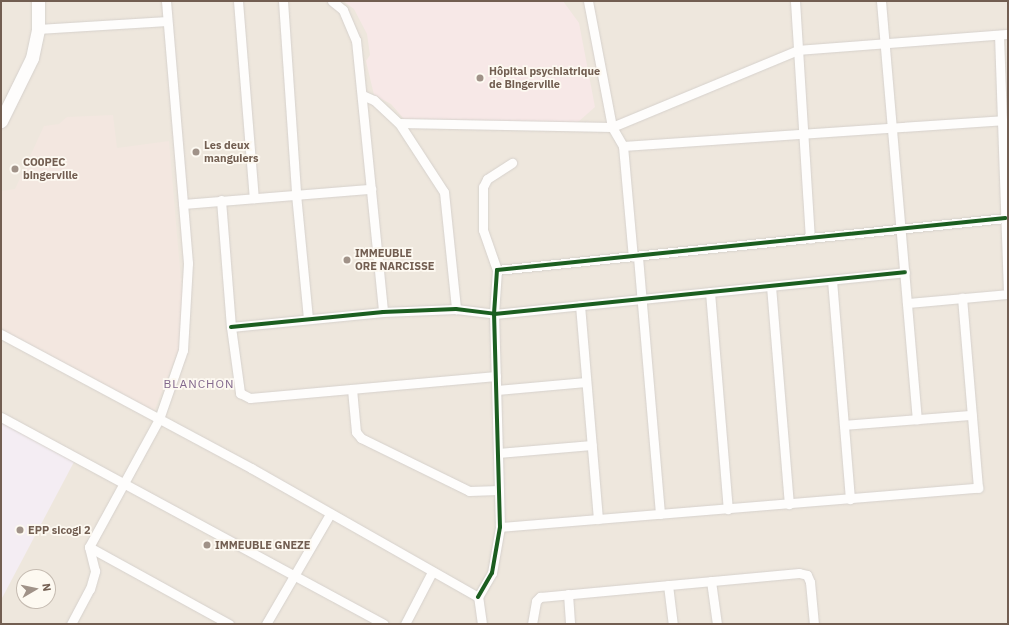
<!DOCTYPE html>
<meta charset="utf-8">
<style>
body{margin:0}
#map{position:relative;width:1009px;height:625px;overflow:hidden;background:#f6f4ee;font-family:"IBM Plex Sans",sans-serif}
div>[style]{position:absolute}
.residential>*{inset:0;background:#eee7dd}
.commercial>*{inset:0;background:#f3e7e0}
.education>*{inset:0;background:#f4edf3}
.medical>*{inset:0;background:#f7e8e7}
.roads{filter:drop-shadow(0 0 1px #d6d1cc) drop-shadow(0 0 1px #d6d1cc)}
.street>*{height:9px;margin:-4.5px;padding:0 4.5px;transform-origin:4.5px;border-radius:4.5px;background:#fefdfc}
.secondary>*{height:13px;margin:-6.5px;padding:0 6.5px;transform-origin:6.5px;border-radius:6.5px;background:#fefdfc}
.cycleway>*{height:4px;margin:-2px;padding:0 2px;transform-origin:2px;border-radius:2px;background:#1b5e20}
.dots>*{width:11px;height:11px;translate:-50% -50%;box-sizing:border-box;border:2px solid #fdf9f1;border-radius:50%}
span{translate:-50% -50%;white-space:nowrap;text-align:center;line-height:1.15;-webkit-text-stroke:3.5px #fdf9f1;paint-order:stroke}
.poi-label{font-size:11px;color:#725e51;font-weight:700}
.left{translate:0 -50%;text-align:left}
.neighbourhood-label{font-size:12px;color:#83688d;letter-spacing:1px}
.frame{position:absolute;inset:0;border:2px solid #725e51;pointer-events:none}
.north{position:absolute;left:16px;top:569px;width:40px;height:40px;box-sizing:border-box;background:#fdf9f1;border:1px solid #c5bbb1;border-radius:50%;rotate:81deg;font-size:11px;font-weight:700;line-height:16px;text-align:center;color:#725e51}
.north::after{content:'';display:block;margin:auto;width:14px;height:18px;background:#a09288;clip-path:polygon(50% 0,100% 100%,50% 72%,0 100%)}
</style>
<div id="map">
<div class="residential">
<i style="clip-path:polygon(evenodd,1px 1px,1008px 1px,1008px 624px,1px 624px,1px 1px,24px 577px,48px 577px,48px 601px,24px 601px,24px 577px)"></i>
</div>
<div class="commercial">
<i style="clip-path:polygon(113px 115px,117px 148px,169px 141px,183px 304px,179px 349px,153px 414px,1px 331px,1px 191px,15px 189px,44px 126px,59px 124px,67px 117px)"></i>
</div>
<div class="education">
<i style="clip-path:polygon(1px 420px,75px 460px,1px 600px)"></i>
</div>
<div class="medical">
<i style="clip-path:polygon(343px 1px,563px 1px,579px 23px,595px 107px,577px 123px,404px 119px,391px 104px,374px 95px,366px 61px,370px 55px,367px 34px,354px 9px)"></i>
</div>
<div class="roads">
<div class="street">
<i style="left:238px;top:1px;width:198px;rotate:85.4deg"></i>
<i style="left:283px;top:1px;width:193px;rotate:86.1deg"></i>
<i style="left:296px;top:194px;width:125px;rotate:84.5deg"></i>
<i style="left:332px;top:1px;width:14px;rotate:39deg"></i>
<i style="left:343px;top:10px;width:33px;rotate:67deg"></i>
<i style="left:356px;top:40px;width:273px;rotate:84.3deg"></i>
<i style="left:588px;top:1px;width:128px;rotate:79.2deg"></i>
<i style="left:612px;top:127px;width:22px;rotate:60deg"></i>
<i style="left:623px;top:146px;width:380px;rotate:-3.9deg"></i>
<i style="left:795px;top:1px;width:238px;rotate:86.4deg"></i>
<i style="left:881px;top:1px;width:420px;rotate:85.1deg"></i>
<i style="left:38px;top:29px;width:129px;rotate:-3.5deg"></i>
<i style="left:999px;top:35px;width:254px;rotate:88deg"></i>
<i style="left:362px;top:95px;width:13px;rotate:23deg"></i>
<i style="left:374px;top:100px;width:34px;rotate:43deg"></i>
<i style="left:399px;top:123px;width:213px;rotate:1.1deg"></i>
<i style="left:612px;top:127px;width:201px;rotate:-22.5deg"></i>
<i style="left:798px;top:50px;width:211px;rotate:-4.4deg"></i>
<i style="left:399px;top:123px;width:82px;rotate:56.9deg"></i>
<i style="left:444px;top:192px;width:118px;rotate:84.1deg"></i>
<i style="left:623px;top:146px;width:111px;rotate:84.9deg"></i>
<i style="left:221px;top:200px;width:127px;rotate:85.5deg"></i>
<i style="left:231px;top:327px;width:67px;rotate:82.2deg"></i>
<i style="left:240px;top:393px;width:11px;rotate:27deg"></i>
<i style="left:250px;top:398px;width:247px;rotate:-5.1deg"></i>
<i style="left:183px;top:204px;width:189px;rotate:-4.6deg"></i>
<i style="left:638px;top:257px;width:258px;rotate:85.1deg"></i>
<i style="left:497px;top:270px;width:42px;rotate:-109.3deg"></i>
<i style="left:483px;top:230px;width:43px;rotate:-90deg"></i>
<i style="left:483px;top:187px;width:9px;rotate:-63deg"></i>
<i style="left:487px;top:179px;width:30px;rotate:-33deg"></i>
<i style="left:832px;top:280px;width:220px;rotate:85.3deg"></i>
<i style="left:771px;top:286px;width:219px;rotate:85.3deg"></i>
<i style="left:710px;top:292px;width:218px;rotate:85.3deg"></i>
<i style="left:907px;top:303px;width:101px;rotate:-5.1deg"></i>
<i style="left:580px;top:305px;width:215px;rotate:85.2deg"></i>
<i style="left:231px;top:327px;width:153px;rotate:-5.6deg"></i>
<i style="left:383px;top:312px;width:73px;rotate:-2.4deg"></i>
<i style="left:456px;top:309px;width:38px;rotate:7deg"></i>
<i style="left:494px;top:314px;width:413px;rotate:-5.8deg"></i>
<i style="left:1px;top:334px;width:284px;rotate:28.2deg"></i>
<i style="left:251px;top:468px;width:261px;rotate:29.6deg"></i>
<i style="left:352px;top:389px;width:43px;rotate:84.7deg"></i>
<i style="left:356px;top:432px;width:8px;rotate:50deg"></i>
<i style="left:361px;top:438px;width:120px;rotate:26.1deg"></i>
<i style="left:469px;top:491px;width:30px;rotate:-2deg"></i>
<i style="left:497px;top:390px;width:89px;rotate:-5.1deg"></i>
<i style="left:1px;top:417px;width:435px;rotate:28.4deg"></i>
<i style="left:844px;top:425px;width:128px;rotate:-4.5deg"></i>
<i style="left:498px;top:453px;width:94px;rotate:-4.9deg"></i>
<i style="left:500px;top:527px;width:480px;rotate:-4.7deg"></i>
<i style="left:978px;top:488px;width:191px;rotate:-94.8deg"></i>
<i style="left:89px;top:547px;width:160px;rotate:28.8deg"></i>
<i style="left:711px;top:581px;width:43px;rotate:82.1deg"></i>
<i style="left:668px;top:585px;width:39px;rotate:83deg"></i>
<i style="left:568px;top:594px;width:30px;rotate:86deg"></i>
<i style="left:71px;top:624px;width:40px;rotate:-62deg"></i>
<i style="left:90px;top:589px;width:19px;rotate:-74deg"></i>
<i style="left:95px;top:571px;width:25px;rotate:-104deg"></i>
<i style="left:89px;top:547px;width:146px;rotate:-61.3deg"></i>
<i style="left:159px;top:419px;width:73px;rotate:-70.8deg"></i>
<i style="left:183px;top:350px;width:87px;rotate:-86.7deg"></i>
<i style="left:188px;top:263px;width:263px;rotate:-94.8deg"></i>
<i style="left:266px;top:624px;width:127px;rotate:-59.8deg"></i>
<i style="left:405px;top:624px;width:59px;rotate:-62.6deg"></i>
<i style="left:482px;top:624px;width:27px;rotate:-98deg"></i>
<i style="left:478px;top:597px;width:28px;rotate:-60deg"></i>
<i style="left:492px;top:573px;width:47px;rotate:-80.1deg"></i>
<i style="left:500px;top:527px;width:213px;rotate:-91.6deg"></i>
<i style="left:494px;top:314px;width:44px;rotate:-86.1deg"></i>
<i style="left:497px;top:270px;width:511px;rotate:-5.84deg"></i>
<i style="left:532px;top:624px;width:23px;rotate:-80deg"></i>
<i style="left:536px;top:601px;width:6px;rotate:-45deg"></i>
<i style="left:540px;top:597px;width:260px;rotate:-5.3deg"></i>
<i style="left:799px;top:573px;width:8px;rotate:14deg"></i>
<i style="left:807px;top:575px;width:8px;rotate:67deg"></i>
<i style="left:810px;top:582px;width:42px;rotate:84.6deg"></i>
</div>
<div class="secondary">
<i style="left:1px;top:121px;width:70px;rotate:-63.8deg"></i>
<i style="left:32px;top:58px;width:30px;rotate:-78deg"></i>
<i style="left:38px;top:29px;width:28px;rotate:-90deg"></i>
</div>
</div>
<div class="cycleway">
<i style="left:231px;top:327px;width:153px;rotate:-5.6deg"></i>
<i style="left:383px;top:312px;width:73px;rotate:-2.4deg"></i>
<i style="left:456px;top:309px;width:38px;rotate:7deg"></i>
<i style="left:494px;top:314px;width:413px;rotate:-5.8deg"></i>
<i style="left:478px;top:597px;width:28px;rotate:-60deg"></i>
<i style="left:492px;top:573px;width:47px;rotate:-80.1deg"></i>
<i style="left:500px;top:527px;width:213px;rotate:-91.6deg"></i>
<i style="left:494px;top:314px;width:44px;rotate:-86.1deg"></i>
<i style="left:497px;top:270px;width:511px;rotate:-5.84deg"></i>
</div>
<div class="dots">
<i style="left:480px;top:78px;background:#a09288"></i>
<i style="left:196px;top:152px;background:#a09288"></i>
<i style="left:15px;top:169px;background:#a09288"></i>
<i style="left:347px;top:260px;background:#a09288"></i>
<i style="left:20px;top:530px;background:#a09288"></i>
<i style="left:207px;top:545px;background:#a09288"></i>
</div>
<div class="poi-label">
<span class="left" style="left:489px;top:78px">Hôpital psychiatrique<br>de Bingerville</span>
<span class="left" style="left:204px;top:152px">Les deux<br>manguiers</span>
<span class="left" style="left:23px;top:169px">CO0PEC<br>bingerville</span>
<span class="left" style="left:355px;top:260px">IMMEUBLE<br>ORE NARCISSE</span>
<span class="left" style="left:28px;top:530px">EPP sicogi 2</span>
<span class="left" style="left:215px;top:545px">IMMEUBLE GNEZE</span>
</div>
<div class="neighbourhood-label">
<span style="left:199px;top:384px">BLANCHON</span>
</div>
<div class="frame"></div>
<div class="north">N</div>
</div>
